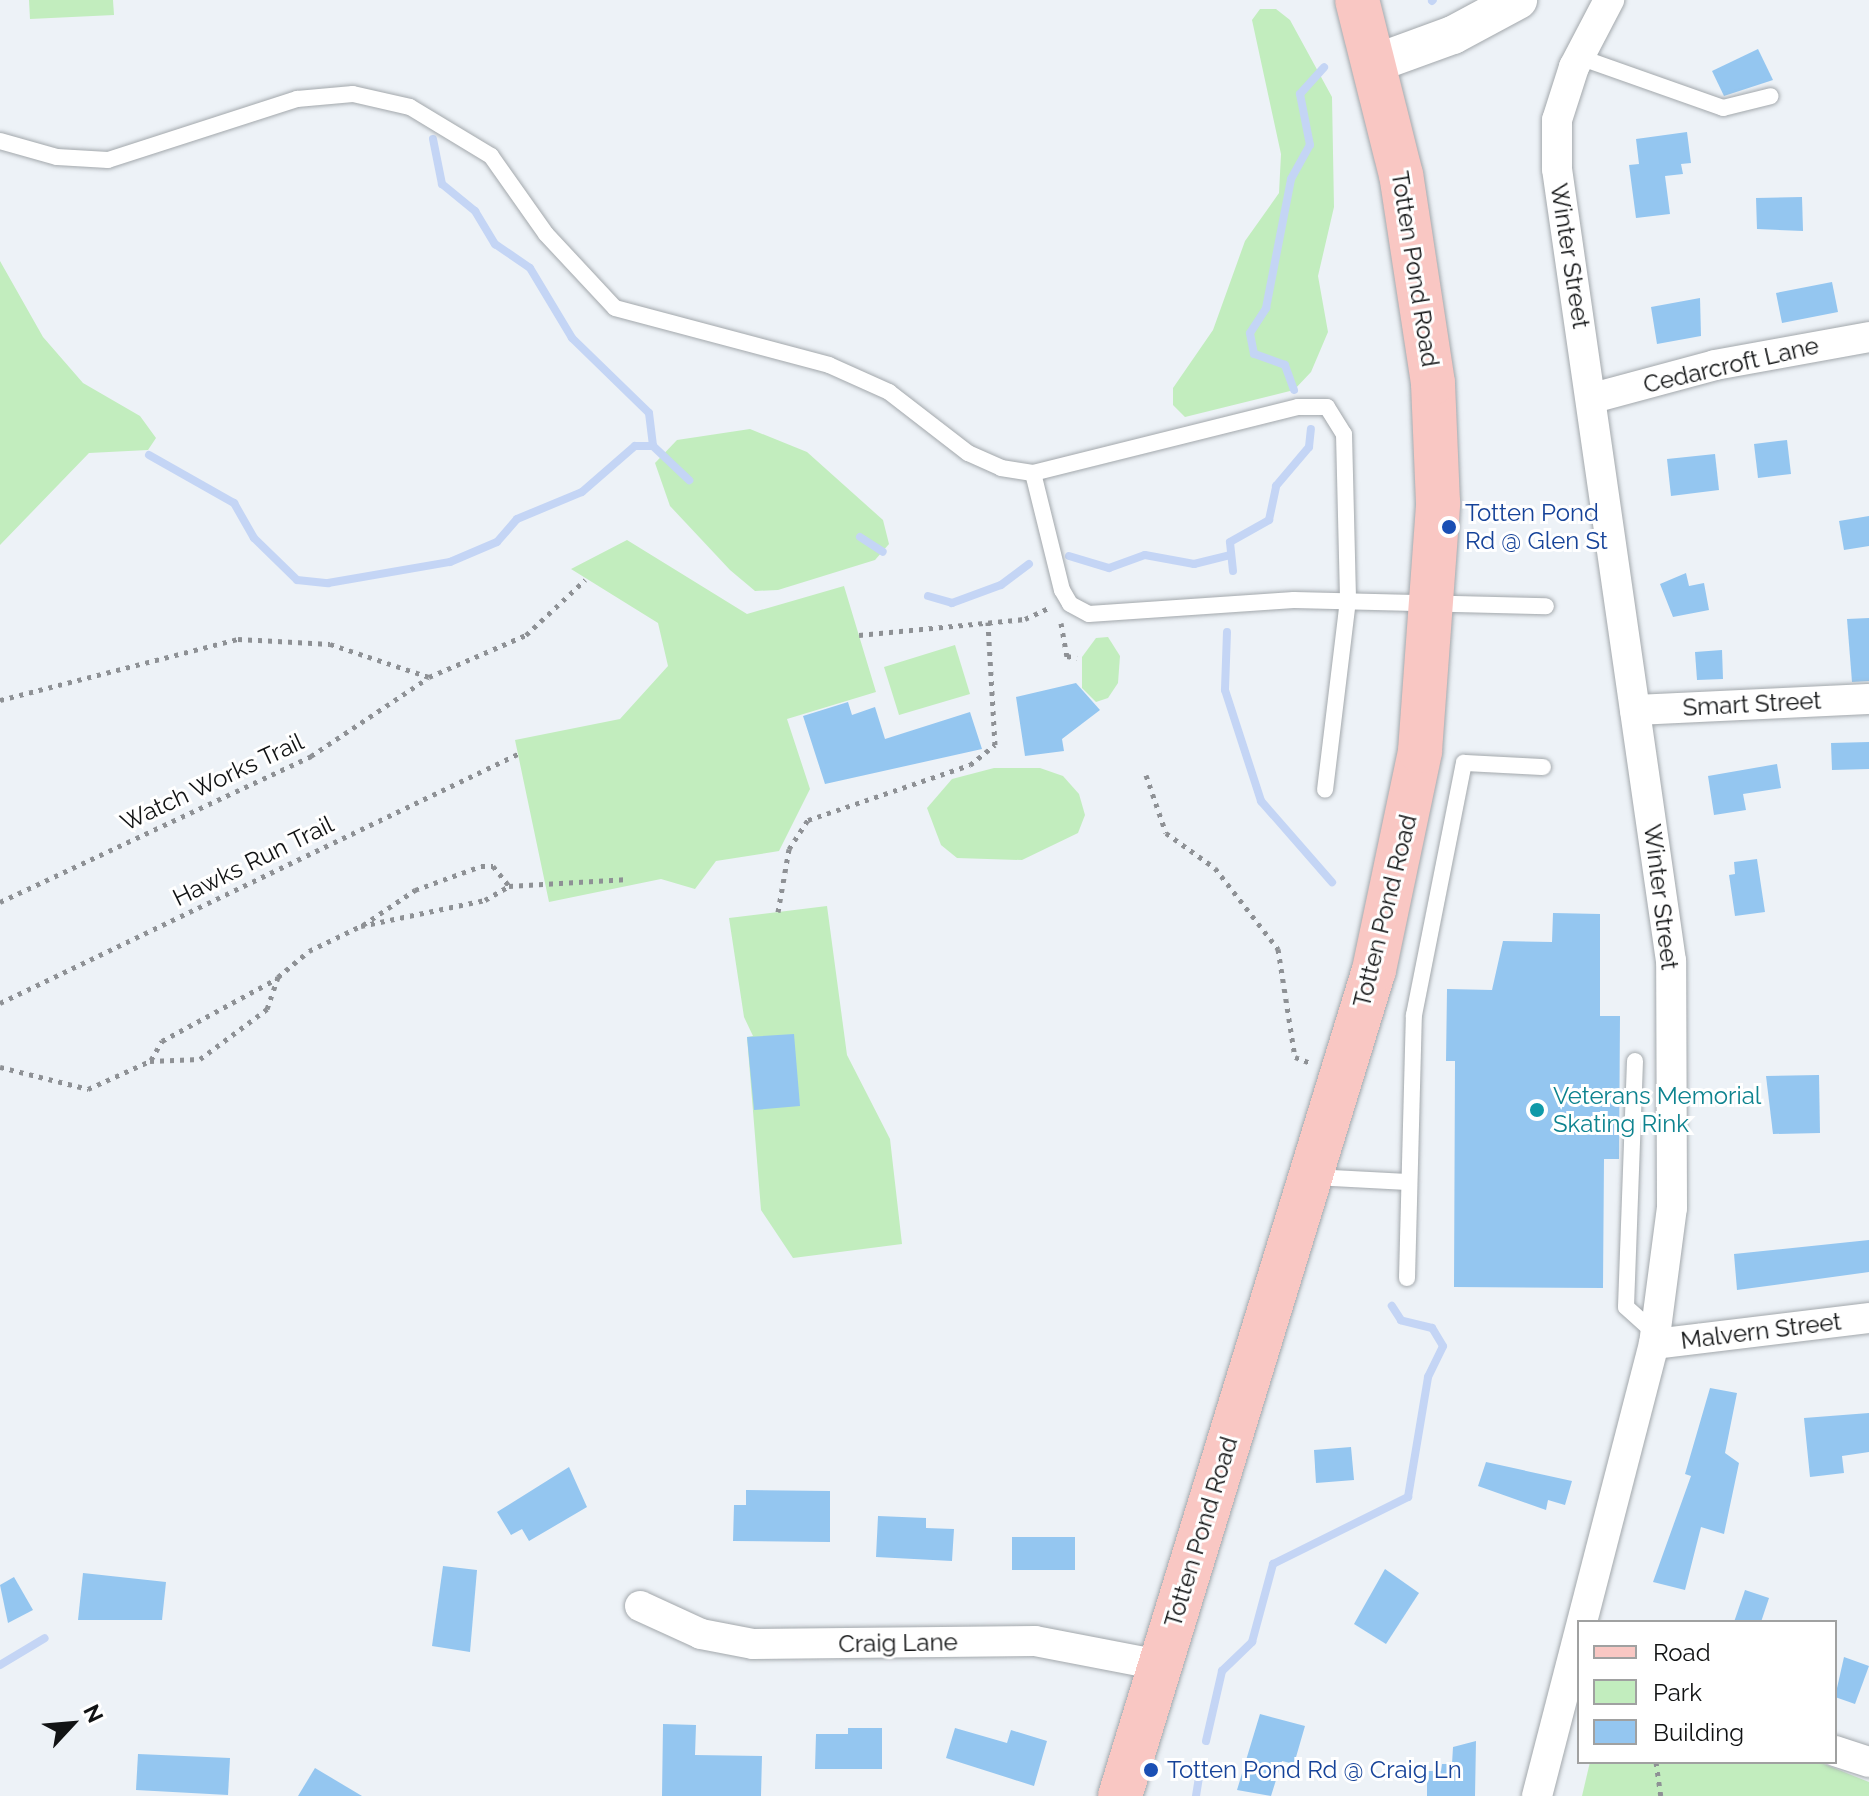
<!DOCTYPE html>
<style>
body{margin:0}
#map{position:relative;width:1869px;height:1796px;overflow:hidden;background:#edf2f7;font-family:Raleway,sans-serif}
div>[style]{position:absolute}
.green>*{inset:0;background:#c2edbe}
.stream>*{height:8px;margin:-4px;padding:0 4px;transform-origin:4px;border-radius:4px;background:#c4d5f5}
.building>*{inset:0;background:#94c6f0}
.path>*{height:5px;margin-top:-2.5px;transform-origin:0;background:repeating-linear-gradient(90deg,#8e9195 0 4px,transparent 0 10px)}
.roads{filter:drop-shadow(0 0 2px #a3a8ac) drop-shadow(0 0 2px #a3a8ac)}
.service>*{height:16px;margin:-8px;padding:0 8px;transform-origin:8px;border-radius:8px;background:#fff}
.minor>*{height:30px;margin:-15px;padding:0 15px;transform-origin:15px;border-radius:15px;background:#fff}
.tertiary>*{height:38px;margin:-19px;padding:0 19px;transform-origin:19px;border-radius:19px;background:#fff}
.primary>*{height:44px;margin:-22px;padding:0 22px;transform-origin:22px;border-radius:22px;background:#f9c7c3}
.dots>*{width:22px;height:22px;translate:-50% -50%;box-sizing:border-box;border:4px solid #fff;border-radius:50%}
span{translate:-50% -50%;white-space:nowrap;text-align:center;line-height:1.15;-webkit-text-stroke:6px #fff;paint-order:stroke}
.street-label{font-size:24px;color:#111314}
.transit-label{font-size:24px;color:#164399}
.left{translate:0 -50%;text-align:left}
.culture-label{font-size:24px;color:#0d838f}
.legend{position:absolute;left:1577px;top:1620px;width:260px;height:144px;box-sizing:border-box;background:#fff;border:2px solid #a0a1a1;margin:0;padding:10px 14px;list-style:none;font-size:24px;color:#111314}
.legend li{display:flex;align-items:center;gap:16px;height:40px}
.legend b{width:40px;border:2px solid #a0a1a1}
.north{position:absolute;left:32px;top:1684px;width:80px;height:80px;-webkit-text-stroke:6px #fff;paint-order:stroke;rotate:64deg;font-size:22px;font-weight:700;line-height:32px;text-align:center;color:#111314}
.north::after{content:'';display:block;margin:auto;width:28px;height:36px;background:#111314;clip-path:polygon(50% 0,100% 100%,50% 72%,0 100%)}
</style>
<div id="map">
<div class="green">
<i style="clip-path:polygon(29px 0,113px 0,114px 15px,30px 19px)"></i>
<i style="clip-path:polygon(1260px 9px,1276px 9px,1290px 20px,1332px 97px,1334px 207px,1318px 276px,1328px 332px,1311px 372px,1294px 390px,1185px 417px,1173px 405px,1173px 388px,1213px 330px,1245px 241px,1279px 193px,1281px 154px,1252px 20px)"></i>
<i style="clip-path:polygon(0 261px,43px 337px,83px 383px,140px 416px,156px 438px,148px 450px,89px 453px,0 545px)"></i>
<i style="clip-path:polygon(750px 429px,807px 452px,883px 520px,889px 544px,875px 560px,778px 590px,755px 591px,730px 570px,670px 506px,655px 463px,677px 440px)"></i>
<i style="clip-path:polygon(627px 540px,747px 614px,844px 586px,876px 692px,787px 719px,810px 789px,779px 851px,716px 861px,695px 889px,661px 879px,549px 902px,515px 740px,620px 719px,668px 666px,658px 623px,571px 569px)"></i>
<i style="clip-path:polygon(1108px 637px,1120px 656px,1118px 683px,1108px 698px,1096px 702px,1082px 688px,1082px 657px,1096px 638px)"></i>
<i style="clip-path:polygon(955px 645px,970px 694px,899px 715px,884px 667px)"></i>
<i style="clip-path:polygon(994px 768px,1040px 768px,1063px 776px,1079px 794px,1085px 815px,1078px 833px,1022px 860px,957px 858px,941px 845px,927px 808px,952px 779px)"></i>
<i style="clip-path:polygon(827px 906px,847px 1055px,890px 1139px,902px 1244px,793px 1258px,761px 1210px,747px 1037px,753px 1036px,744px 1017px,729px 918px)"></i>
<i style="clip-path:polygon(1590px 1762px,1819px 1762px,1869px 1782px,1869px 1796px,1582px 1796px)"></i>
</div>
<div class="stream">
<i style="left:1432px;top:1px;width:1px;rotate:-45deg"></i>
<i style="left:433px;top:139px;width:46px;rotate:78.7deg"></i>
<i style="left:442px;top:184px;width:43px;rotate:39.3deg"></i>
<i style="left:475px;top:211px;width:39px;rotate:59deg"></i>
<i style="left:495px;top:244px;width:42px;rotate:34.4deg"></i>
<i style="left:530px;top:268px;width:82px;rotate:59deg"></i>
<i style="left:572px;top:338px;width:107px;rotate:44.2deg"></i>
<i style="left:649px;top:413px;width:33px;rotate:83deg"></i>
<i style="left:1294px;top:390px;width:27px;rotate:-110deg"></i>
<i style="left:1285px;top:365px;width:33px;rotate:-160deg"></i>
<i style="left:1254px;top:354px;width:21px;rotate:-101deg"></i>
<i style="left:1250px;top:333px;width:30px;rotate:-57deg"></i>
<i style="left:1266px;top:308px;width:131px;rotate:-79deg"></i>
<i style="left:1291px;top:179px;width:39px;rotate:-61deg"></i>
<i style="left:1310px;top:145px;width:52px;rotate:-101.1deg"></i>
<i style="left:1300px;top:94px;width:36px;rotate:-48deg"></i>
<i style="left:149px;top:455px;width:98px;rotate:29.5deg"></i>
<i style="left:234px;top:503px;width:40px;rotate:60.3deg"></i>
<i style="left:254px;top:538px;width:60px;rotate:44.3deg"></i>
<i style="left:297px;top:580px;width:31px;rotate:6deg"></i>
<i style="left:328px;top:583px;width:124px;rotate:-9.8deg"></i>
<i style="left:450px;top:562px;width:51px;rotate:-23.1deg"></i>
<i style="left:497px;top:542px;width:30px;rotate:-49deg"></i>
<i style="left:517px;top:519px;width:70px;rotate:-22.6deg"></i>
<i style="left:582px;top:492px;width:70px;rotate:-41deg"></i>
<i style="left:635px;top:446px;width:18px"></i>
<i style="left:653px;top:446px;width:50px;rotate:43.4deg"></i>
<i style="left:860px;top:537px;width:27px;rotate:33deg"></i>
<i style="left:1069px;top:556px;width:42px;rotate:16.7deg"></i>
<i style="left:1109px;top:568px;width:38px;rotate:-20deg"></i>
<i style="left:1145px;top:555px;width:50px;rotate:10.4deg"></i>
<i style="left:1194px;top:564px;width:38px;rotate:-14deg"></i>
<i style="left:1233px;top:571px;width:29px;rotate:-96deg"></i>
<i style="left:1230px;top:542px;width:45px;rotate:-29.4deg"></i>
<i style="left:1269px;top:520px;width:35px;rotate:-78deg"></i>
<i style="left:1276px;top:486px;width:51px;rotate:-49.8deg"></i>
<i style="left:1309px;top:447px;width:18px;rotate:-84deg"></i>
<i style="left:928px;top:596px;width:25px;rotate:16deg"></i>
<i style="left:952px;top:603px;width:52px;rotate:-20.2deg"></i>
<i style="left:1001px;top:585px;width:35px;rotate:-37deg"></i>
<i style="left:1227px;top:632px;width:58px;rotate:92deg"></i>
<i style="left:1225px;top:690px;width:117px;rotate:72deg"></i>
<i style="left:1261px;top:801px;width:108px;rotate:48.8deg"></i>
<i style="left:0;top:1665px;width:52px;rotate:-31deg"></i>
<i style="left:1206px;top:1741px;width:72px;rotate:-77.1deg"></i>
<i style="left:1222px;top:1671px;width:42px;rotate:-44deg"></i>
<i style="left:1252px;top:1642px;width:81px;rotate:-74.9deg"></i>
<i style="left:1273px;top:1564px;width:151px;rotate:-26.4deg"></i>
<i style="left:1408px;top:1497px;width:122px;rotate:-80.5deg"></i>
<i style="left:1428px;top:1377px;width:34px;rotate:-64deg"></i>
<i style="left:1443px;top:1346px;width:21px;rotate:-121deg"></i>
<i style="left:1432px;top:1328px;width:32px;rotate:-166deg"></i>
<i style="left:1401px;top:1320px;width:17px;rotate:-123deg"></i>
<i style="left:1196px;top:1796px;width:20px;rotate:-81deg"></i>
</div>
<div class="building">
<i style="clip-path:polygon(1758px 49px,1773px 80px,1724px 96px,1712px 71px)"></i>
<i style="clip-path:polygon(1687px 132px,1691px 163px,1681px 164px,1683px 174px,1665px 176px,1670px 214px,1636px 218px,1629px 165px,1639px 164px,1636px 139px)"></i>
<i style="clip-path:polygon(1802px 197px,1803px 231px,1757px 229px,1756px 198px)"></i>
<i style="clip-path:polygon(1832px 282px,1838px 312px,1782px 323px,1776px 293px)"></i>
<i style="clip-path:polygon(1700px 298px,1701px 336px,1657px 344px,1651px 307px)"></i>
<i style="clip-path:polygon(1787px 440px,1791px 474px,1758px 478px,1754px 444px)"></i>
<i style="clip-path:polygon(1715px 454px,1719px 490px,1671px 496px,1667px 459px)"></i>
<i style="clip-path:polygon(1869px 516px,1869px 546px,1844px 550px,1839px 521px)"></i>
<i style="clip-path:polygon(1686px 573px,1689px 586px,1704px 583px,1709px 610px,1673px 617px,1660px 584px)"></i>
<i style="clip-path:polygon(1869px 618px,1869px 681px,1852px 682px,1847px 619px)"></i>
<i style="clip-path:polygon(1722px 650px,1723px 679px,1697px 680px,1695px 652px)"></i>
<i style="clip-path:polygon(1076px 683px,1100px 710px,1062px 739px,1064px 751px,1025px 756px,1016px 697px)"></i>
<i style="clip-path:polygon(848px 702px,852px 715px,875px 707px,885px 739px,970px 712px,982px 749px,825px 784px,803px 716px)"></i>
<i style="clip-path:polygon(1869px 742px,1869px 769px,1832px 770px,1831px 743px)"></i>
<i style="clip-path:polygon(1777px 764px,1781px 788px,1743px 794px,1746px 810px,1714px 815px,1708px 776px)"></i>
<i style="clip-path:polygon(1757px 859px,1765px 912px,1735px 916px,1729px 875px,1735px 874px,1734px 862px)"></i>
<i style="clip-path:polygon(1553px 913px,1600px 914px,1600px 1016px,1620px 1016px,1619px 1159px,1604px 1159px,1603px 1288px,1454px 1287px,1455px 1061px,1446px 1061px,1447px 989px,1492px 990px,1503px 941px,1552px 942px)"></i>
<i style="clip-path:polygon(794px 1034px,800px 1106px,754px 1110px,747px 1037px)"></i>
<i style="clip-path:polygon(1819px 1075px,1820px 1133px,1773px 1134px,1766px 1076px)"></i>
<i style="clip-path:polygon(1869px 1240px,1869px 1272px,1737px 1290px,1734px 1254px)"></i>
<i style="clip-path:polygon(1710px 1388px,1737px 1393px,1725px 1453px,1739px 1463px,1724px 1534px,1701px 1527px,1685px 1590px,1653px 1582px,1691px 1476px,1685px 1474px)"></i>
<i style="clip-path:polygon(1869px 1413px,1869px 1452px,1842px 1456px,1844px 1473px,1810px 1477px,1804px 1418px)"></i>
<i style="clip-path:polygon(1351px 1447px,1354px 1480px,1316px 1483px,1314px 1450px)"></i>
<i style="clip-path:polygon(1486px 1462px,1572px 1481px,1565px 1505px,1548px 1500px,1546px 1510px,1478px 1486px)"></i>
<i style="clip-path:polygon(569px 1467px,587px 1507px,529px 1541px,522px 1529px,511px 1535px,497px 1512px)"></i>
<i style="clip-path:polygon(746px 1490px,830px 1491px,830px 1542px,733px 1541px,734px 1505px,746px 1505px)"></i>
<i style="clip-path:polygon(878px 1516px,926px 1518px,926px 1528px,954px 1529px,952px 1561px,876px 1557px)"></i>
<i style="clip-path:polygon(1012px 1537px,1075px 1537px,1075px 1570px,1012px 1570px)"></i>
<i style="clip-path:polygon(443px 1566px,477px 1570px,470px 1652px,432px 1646px)"></i>
<i style="clip-path:polygon(1385px 1569px,1419px 1593px,1386px 1644px,1354px 1624px)"></i>
<i style="clip-path:polygon(83px 1573px,166px 1582px,162px 1620px,78px 1620px)"></i>
<i style="clip-path:polygon(14px 1577px,33px 1610px,8px 1623px,0 1585px)"></i>
<i style="clip-path:polygon(1745px 1590px,1769px 1598px,1761px 1622px,1734px 1622px)"></i>
<i style="clip-path:polygon(1844px 1657px,1869px 1666px,1855px 1704px,1835px 1697px)"></i>
<i style="clip-path:polygon(1260px 1714px,1305px 1726px,1294px 1764px,1282px 1761px,1271px 1796px,1237px 1790px)"></i>
<i style="clip-path:polygon(663px 1724px,696px 1725px,695px 1755px,762px 1756px,761px 1796px,662px 1796px)"></i>
<i style="clip-path:polygon(848px 1728px,882px 1728px,882px 1769px,815px 1769px,816px 1734px,848px 1734px)"></i>
<i style="clip-path:polygon(955px 1728px,1007px 1743px,1011px 1730px,1047px 1741px,1034px 1786px,946px 1758px)"></i>
<i style="clip-path:polygon(1476px 1741px,1475px 1796px,1427px 1796px,1427px 1771px,1441px 1771px,1442px 1764px,1452px 1764px,1453px 1747px)"></i>
<i style="clip-path:polygon(138px 1754px,230px 1758px,228px 1795px,136px 1790px)"></i>
<i style="clip-path:polygon(315px 1768px,362px 1796px,298px 1796px)"></i>
</div>
<div class="path">
<i style="left:1061px;top:623px;width:34px;rotate:80deg"></i>
<i style="left:1067px;top:656px;width:10px;rotate:11deg"></i>
<i style="left:859px;top:635px;width:167px;rotate:-5.5deg"></i>
<i style="left:1025px;top:619px;width:29px;rotate:-25deg"></i>
<i style="left:0;top:700px;width:246px;rotate:-14.4deg"></i>
<i style="left:238px;top:639px;width:92px;rotate:3.1deg"></i>
<i style="left:330px;top:644px;width:104px;rotate:18.4deg"></i>
<i style="left:429px;top:677px;width:106px;rotate:-23.4deg"></i>
<i style="left:526px;top:635px;width:81px;rotate:-43deg"></i>
<i style="left:1146px;top:775px;width:61px;rotate:71deg"></i>
<i style="left:1166px;top:833px;width:60px;rotate:35.5deg"></i>
<i style="left:1215px;top:868px;width:103px;rotate:52.1deg"></i>
<i style="left:1278px;top:949px;width:109px;rotate:81.1deg"></i>
<i style="left:1295px;top:1057px;width:17px;rotate:21deg"></i>
<i style="left:0;top:902px;width:344px;rotate:-25.1deg"></i>
<i style="left:311px;top:756px;width:141px;rotate:-33.7deg"></i>
<i style="left:778px;top:912px;width:64px;rotate:-80.1deg"></i>
<i style="left:789px;top:849px;width:35px;rotate:-57deg"></i>
<i style="left:808px;top:820px;width:171px;rotate:-18.8deg"></i>
<i style="left:970px;top:765px;width:32px;rotate:-39deg"></i>
<i style="left:995px;top:745px;width:123px;rotate:-93.3deg"></i>
<i style="left:363px;top:925px;width:63px;rotate:-33.9deg"></i>
<i style="left:415px;top:890px;width:70px;rotate:-20deg"></i>
<i style="left:481px;top:866px;width:12px"></i>
<i style="left:493px;top:866px;width:26px;rotate:51deg"></i>
<i style="left:0;top:1003px;width:579px;rotate:-25.68deg"></i>
<i style="left:151px;top:1060px;width:22px;rotate:-60deg"></i>
<i style="left:162px;top:1041px;width:132px;rotate:-28.5deg"></i>
<i style="left:0;top:1067px;width:91px;rotate:14deg"></i>
<i style="left:88px;top:1089px;width:68px;rotate:-24.3deg"></i>
<i style="left:150px;top:1061px;width:50px;rotate:-2.3deg"></i>
<i style="left:200px;top:1059px;width:84px;rotate:-36.7deg"></i>
<i style="left:267px;top:1009px;width:34px;rotate:-71deg"></i>
<i style="left:278px;top:977px;width:40px;rotate:-40deg"></i>
<i style="left:309px;top:951px;width:58px;rotate:-25.7deg"></i>
<i style="left:361px;top:926px;width:127px;rotate:-11.8deg"></i>
<i style="left:485px;top:900px;width:28px;rotate:-30deg"></i>
<i style="left:509px;top:886px;width:120px;rotate:-3.3deg"></i>
<i style="left:1656px;top:1762px;width:34px;rotate:82deg"></i>
</div>
<div class="roads">
<div class="service">
<i style="left:1579px;top:57px;width:153px;rotate:19.5deg"></i>
<i style="left:1723px;top:108px;width:49px;rotate:-14deg"></i>
<i style="left:0;top:141px;width:59px;rotate:15.7deg"></i>
<i style="left:57px;top:157px;width:51px;rotate:3.4deg"></i>
<i style="left:108px;top:160px;width:199px;rotate:-17.9deg"></i>
<i style="left:297px;top:99px;width:56px;rotate:-5.1deg"></i>
<i style="left:353px;top:94px;width:58px;rotate:12.8deg"></i>
<i style="left:410px;top:107px;width:95px;rotate:31.2deg"></i>
<i style="left:491px;top:156px;width:95px;rotate:54.8deg"></i>
<i style="left:546px;top:234px;width:101px;rotate:47deg"></i>
<i style="left:615px;top:308px;width:221px;rotate:14.9deg"></i>
<i style="left:829px;top:365px;width:66px;rotate:24.2deg"></i>
<i style="left:889px;top:392px;width:100px;rotate:37.7deg"></i>
<i style="left:968px;top:453px;width:36px;rotate:24deg"></i>
<i style="left:1001px;top:468px;width:32px;rotate:9deg"></i>
<i style="left:1033px;top:473px;width:273px;rotate:-14deg"></i>
<i style="left:1298px;top:407px;width:29px"></i>
<i style="left:1327px;top:407px;width:32px;rotate:58deg"></i>
<i style="left:1344px;top:434px;width:166px;rotate:88.6deg"></i>
<i style="left:1348px;top:600px;width:191px;rotate:96.9deg"></i>
<i style="left:1033px;top:473px;width:121px;rotate:76.1deg"></i>
<i style="left:1062px;top:590px;width:16px;rotate:60deg"></i>
<i style="left:1070px;top:604px;width:21px;rotate:28deg"></i>
<i style="left:1089px;top:614px;width:205px;rotate:-3.9deg"></i>
<i style="left:1294px;top:600px;width:252px;rotate:1.4deg"></i>
<i style="left:1635px;top:1061px;width:246px;rotate:92.1deg"></i>
<i style="left:1626px;top:1307px;width:40px;rotate:42deg"></i>
<i style="left:1312px;top:1177px;width:97px;rotate:3deg"></i>
<i style="left:1407px;top:1278px;width:263px;rotate:-88.5deg"></i>
<i style="left:1414px;top:1015px;width:257px;rotate:-78.8deg"></i>
<i style="left:1464px;top:763px;width:79px;rotate:2.9deg"></i>
</div>
<div class="minor">
<i style="left:1593px;top:398px;width:126px;rotate:-15.1deg"></i>
<i style="left:1715px;top:365px;width:157px;rotate:-10.3deg"></i>
<i style="left:1635px;top:710px;width:234px;rotate:-2.7deg"></i>
<i style="left:1654px;top:1344px;width:217px;rotate:-6.9deg"></i>
<i style="left:640px;top:1606px;width:67px;rotate:24.7deg"></i>
<i style="left:701px;top:1634px;width:53px;rotate:10.9deg"></i>
<i style="left:753px;top:1644px;width:282px;rotate:-0.6deg"></i>
<i style="left:1035px;top:1641px;width:127px;rotate:10.9deg"></i>
<i style="left:1835px;top:1751px;width:36px;rotate:18deg"></i>
<i style="left:1537px;top:1796px;width:467px;rotate:-75.5deg"></i>
<i style="left:1654px;top:1344px;width:137px;rotate:-82.5deg"></i>
<i style="left:1672px;top:1208px;width:247px;rotate:-90.2deg"></i>
<i style="left:1671px;top:961px;width:800px;rotate:-98.19deg"></i>
<i style="left:1557px;top:169px;width:49px;rotate:-90deg"></i>
<i style="left:1557px;top:120px;width:56px;rotate:-72.2deg"></i>
<i style="left:1574px;top:67px;width:76px;rotate:-62.4deg"></i>
</div>
<div class="tertiary">
<i style="left:1376px;top:63px;width:82px;rotate:-20deg"></i>
<i style="left:1453px;top:35px;width:74px;rotate:-28.3deg"></i>
</div>
<div class="primary">
<i style="left:1120px;top:1796px;width:864px;rotate:-72.91deg"></i>
<i style="left:1374px;top:970px;width:224px;rotate:-78.1deg"></i>
<i style="left:1420px;top:751px;width:249px;rotate:-85.8deg"></i>
<i style="left:1438px;top:503px;width:120px;rotate:-92.4deg"></i>
<i style="left:1433px;top:383px;width:210px;rotate:-98.7deg"></i>
<i style="left:1401px;top:175px;width:180px;rotate:-104.1deg"></i>
</div>
</div>
<div class="dots">
<i style="left:1449px;top:527px;background:#1a4fb4"></i>
<i style="left:1537px;top:1110px;background:#0f9aa8"></i>
<i style="left:1151px;top:1770px;background:#1a4fb4"></i>
</div>
<div class="street-label">
<span style="left:1570px;top:256px;rotate:81deg">Winter Street</span>
<span style="left:1415px;top:269px;rotate:81deg">Totten Pond Road</span>
<span style="left:1731px;top:365px;rotate:-13deg">Cedarcroft Lane</span>
<span style="left:1752px;top:704px;rotate:-3deg">Smart Street</span>
<span style="left:212px;top:782px;rotate:-25deg">Watch Works Trail</span>
<span style="left:253px;top:861px;rotate:-26deg">Hawks Run Trail</span>
<span style="left:1661px;top:897px;rotate:83deg">Winter Street</span>
<span style="left:1385px;top:911px;rotate:-76deg">Totten Pond Road</span>
<span style="left:1761px;top:1331px;rotate:-7deg">Malvern Street</span>
<span style="left:1201px;top:1532px;rotate:-73deg">Totten Pond Road</span>
<span style="left:898px;top:1643px;rotate:-1deg">Craig Lane</span>
</div>
<div class="transit-label">
<span class="left" style="left:1465px;top:527px">Totten Pond<br>Rd @ Glen St</span>
<span class="left" style="left:1167px;top:1770px">Totten Pond Rd @ Craig Ln</span>
</div>
<div class="culture-label">
<span class="left" style="left:1553px;top:1110px">Veterans Memorial<br>Skating Rink</span>
</div>
<ul class="legend">
<li><b style="height:10px;background:#f9c7c3"></b>Road</li>
<li><b style="height:22px;background:#c2edbe"></b>Park</li>
<li><b style="height:22px;background:#94c6f0"></b>Building</li>
</ul>
<div class="north">N</div>
</div>
